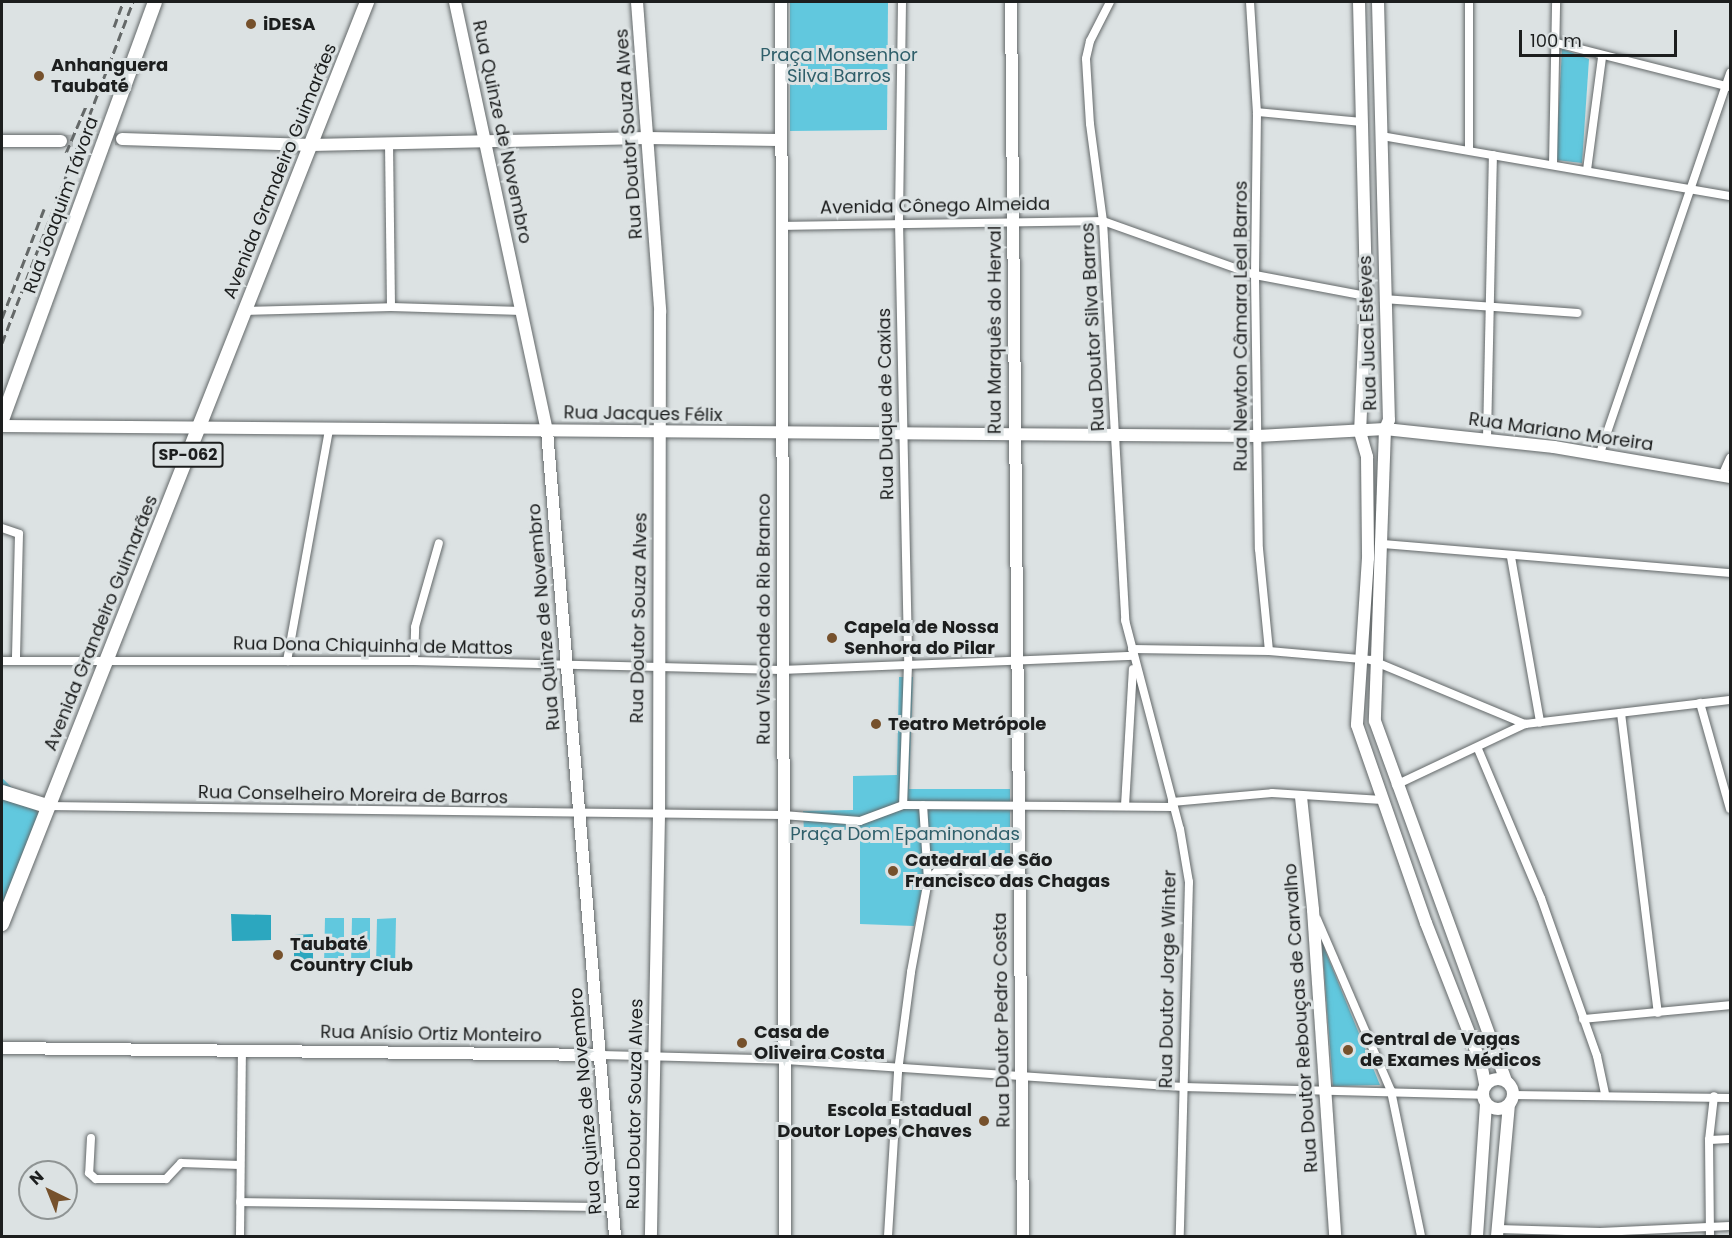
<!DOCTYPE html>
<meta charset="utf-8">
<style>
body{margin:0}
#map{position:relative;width:1732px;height:1238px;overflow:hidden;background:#dce2e3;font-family:Poppins,sans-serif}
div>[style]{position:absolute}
.green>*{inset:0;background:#61c8de}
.water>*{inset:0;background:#2ca7bf}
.secondary-tunnel>*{height:12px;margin-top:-6px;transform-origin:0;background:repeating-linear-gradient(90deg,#b6bbbc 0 12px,transparent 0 18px)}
.roads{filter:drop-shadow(0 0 2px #636869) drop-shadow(0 0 2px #636869)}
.street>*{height:8px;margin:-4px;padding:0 4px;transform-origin:4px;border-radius:4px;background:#fff}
.secondary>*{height:12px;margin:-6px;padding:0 6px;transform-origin:6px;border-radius:6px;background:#fff}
.secondary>.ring{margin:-6px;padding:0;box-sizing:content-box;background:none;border:12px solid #fff;border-radius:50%}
.primary>*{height:14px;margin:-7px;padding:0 7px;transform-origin:7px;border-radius:7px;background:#fff}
.rail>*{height:3px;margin-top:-1.5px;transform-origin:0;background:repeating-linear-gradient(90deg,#646868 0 9px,transparent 0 13.5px)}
.dots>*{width:16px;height:16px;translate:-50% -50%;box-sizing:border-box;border:3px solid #dce2e3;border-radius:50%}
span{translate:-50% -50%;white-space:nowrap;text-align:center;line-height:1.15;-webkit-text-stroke:6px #dce2e3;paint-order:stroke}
.shield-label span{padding:2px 4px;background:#dce2e3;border:2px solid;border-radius:4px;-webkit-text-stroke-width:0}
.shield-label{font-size:16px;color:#1c1e1e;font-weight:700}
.poi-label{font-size:18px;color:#1c1e1e;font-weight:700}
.left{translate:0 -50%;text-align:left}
.right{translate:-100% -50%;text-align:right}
.park-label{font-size:18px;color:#2f5f6a}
.street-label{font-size:18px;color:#1c1e1e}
.frame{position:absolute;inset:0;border:3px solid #1c1e1e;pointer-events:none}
.north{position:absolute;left:18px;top:1160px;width:60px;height:60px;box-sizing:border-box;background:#dce2e3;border:2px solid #8f9494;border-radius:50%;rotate:317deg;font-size:16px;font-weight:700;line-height:24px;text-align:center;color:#1c1e1e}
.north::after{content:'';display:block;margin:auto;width:21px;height:27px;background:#76512c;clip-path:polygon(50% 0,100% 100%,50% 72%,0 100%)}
.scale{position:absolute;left:1519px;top:30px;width:158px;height:27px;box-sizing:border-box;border:3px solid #1c1e1e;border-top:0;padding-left:8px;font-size:18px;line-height:21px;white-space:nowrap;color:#1c1e1e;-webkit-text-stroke:4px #dce2e3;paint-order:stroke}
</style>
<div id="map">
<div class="green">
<i style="clip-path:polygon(790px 2px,888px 2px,887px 130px,790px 131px)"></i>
<i style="clip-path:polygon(1562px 49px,1589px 59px,1582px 163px,1556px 160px)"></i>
<i style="clip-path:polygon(899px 677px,913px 677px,909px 789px,1010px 789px,1010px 868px,925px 875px,914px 926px,860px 924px,860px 829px,804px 832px,803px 811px,853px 810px,853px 776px,897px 775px)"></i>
<i style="clip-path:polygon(2px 778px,41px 815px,2px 917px)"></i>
<i style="clip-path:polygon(325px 918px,344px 918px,344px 966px,324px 965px)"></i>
<i style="clip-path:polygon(352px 918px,370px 918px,370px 966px,351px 964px)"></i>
<i style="clip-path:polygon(396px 918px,395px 966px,376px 965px,377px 919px)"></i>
<i style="clip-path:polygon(1322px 943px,1380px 1085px,1333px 1086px)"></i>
</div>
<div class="water">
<i style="clip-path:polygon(231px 914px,271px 915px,271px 940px,232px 941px)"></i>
<i style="clip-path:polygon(313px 934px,313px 963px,294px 963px,294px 935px)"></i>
</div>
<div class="secondary-tunnel">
<i style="left:61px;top:141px;width:61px;rotate:-1.9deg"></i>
</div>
<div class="roads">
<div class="street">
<i style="left:902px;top:2px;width:220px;rotate:90.8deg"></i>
<i style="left:899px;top:222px;width:442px;rotate:88.8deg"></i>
<i style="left:908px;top:664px;width:141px;rotate:92deg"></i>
<i style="left:1110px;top:2px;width:44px;rotate:117.1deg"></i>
<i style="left:1090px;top:41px;width:18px;rotate:103deg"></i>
<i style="left:1086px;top:59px;width:65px;rotate:86.5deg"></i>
<i style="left:1090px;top:124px;width:98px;rotate:82.4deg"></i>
<i style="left:1103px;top:221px;width:400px;rotate:86.8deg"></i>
<i style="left:1125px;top:620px;width:216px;rotate:75.3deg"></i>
<i style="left:1180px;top:829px;width:54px;rotate:80.4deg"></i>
<i style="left:1189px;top:882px;width:354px;rotate:91.5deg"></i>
<i style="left:1250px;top:2px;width:110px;rotate:86.4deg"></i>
<i style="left:1257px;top:112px;width:163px;rotate:90.7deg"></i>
<i style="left:1255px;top:275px;width:274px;rotate:89.2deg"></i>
<i style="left:1259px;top:549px;width:102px;rotate:84.4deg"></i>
<i style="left:1557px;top:43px;width:179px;rotate:14.3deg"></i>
<i style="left:1257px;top:112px;width:104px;rotate:5.5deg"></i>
<i style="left:1382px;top:136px;width:353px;rotate:9.8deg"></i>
<i style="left:389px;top:143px;width:164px;rotate:89.3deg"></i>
<i style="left:1469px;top:149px;width:147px;rotate:-90deg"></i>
<i style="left:1553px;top:164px;width:162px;rotate:-88.9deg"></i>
<i style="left:1587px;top:170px;width:114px;rotate:-82.4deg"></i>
<i style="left:781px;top:226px;width:322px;rotate:-0.9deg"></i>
<i style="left:1103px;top:221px;width:161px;rotate:19.6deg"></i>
<i style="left:1255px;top:275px;width:113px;rotate:10.7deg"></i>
<i style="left:1384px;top:299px;width:194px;rotate:4.1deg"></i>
<i style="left:243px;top:311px;width:148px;rotate:-1.5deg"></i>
<i style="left:391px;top:307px;width:131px;rotate:1.7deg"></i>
<i style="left:1487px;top:438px;width:283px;rotate:-88.8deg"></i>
<i style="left:1600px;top:453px;width:402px;rotate:-71.1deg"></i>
<i style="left:1722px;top:476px;width:20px;rotate:-66deg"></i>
<i style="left:2px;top:528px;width:18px;rotate:19deg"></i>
<i style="left:19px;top:534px;width:127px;rotate:91.4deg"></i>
<i style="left:1384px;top:544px;width:347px;rotate:4.8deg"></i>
<i style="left:1511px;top:557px;width:168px;rotate:80deg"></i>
<i style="left:1132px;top:649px;width:137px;rotate:0.8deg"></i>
<i style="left:1269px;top:651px;width:102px;rotate:5deg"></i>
<i style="left:1371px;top:660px;width:167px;rotate:22.6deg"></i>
<i style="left:1525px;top:724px;width:206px;rotate:-6.7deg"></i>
<i style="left:2px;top:661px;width:412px"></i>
<i style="left:414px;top:661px;width:367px;rotate:1.4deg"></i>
<i style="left:781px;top:670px;width:353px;rotate:-2.3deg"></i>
<i style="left:287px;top:661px;width:236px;rotate:-79.7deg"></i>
<i style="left:414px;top:661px;width:34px;rotate:-88deg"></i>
<i style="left:415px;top:627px;width:87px;rotate:-74.1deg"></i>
<i style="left:1700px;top:703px;width:110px;rotate:74.2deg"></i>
<i style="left:1621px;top:713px;width:302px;rotate:83deg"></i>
<i style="left:1478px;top:749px;width:162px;rotate:67.1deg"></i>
<i style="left:1541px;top:898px;width:168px;rotate:70.5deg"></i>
<i style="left:1597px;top:1056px;width:40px;rotate:78deg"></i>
<i style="left:1396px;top:785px;width:143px;rotate:-25.3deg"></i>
<i style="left:1172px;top:802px;width:100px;rotate:-5.1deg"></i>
<i style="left:1272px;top:793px;width:110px;rotate:3.6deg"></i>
<i style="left:47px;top:806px;width:736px;rotate:0.7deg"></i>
<i style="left:783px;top:815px;width:77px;rotate:4.5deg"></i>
<i style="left:860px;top:821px;width:46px;rotate:-20.4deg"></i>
<i style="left:903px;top:805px;width:270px;rotate:0.4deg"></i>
<i style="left:1125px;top:806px;width:137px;rotate:-86.7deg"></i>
<i style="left:929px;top:880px;width:13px;rotate:-48deg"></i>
<i style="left:938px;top:870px;width:80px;rotate:0.7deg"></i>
<i style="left:1317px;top:919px;width:187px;rotate:66.7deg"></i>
<i style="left:1391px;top:1091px;width:148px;rotate:78.3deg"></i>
<i style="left:1583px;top:1019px;width:148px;rotate:-5.4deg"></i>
<i style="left:601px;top:1055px;width:185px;rotate:1.5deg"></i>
<i style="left:786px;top:1060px;width:398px;rotate:3.9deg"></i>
<i style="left:1183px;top:1087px;width:299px;rotate:1.5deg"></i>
<i style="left:1513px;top:1095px;width:217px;rotate:0.8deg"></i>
<i style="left:91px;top:1138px;width:35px;rotate:93deg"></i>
<i style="left:89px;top:1173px;width:9px;rotate:41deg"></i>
<i style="left:96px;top:1179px;width:70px"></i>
<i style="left:166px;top:1179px;width:22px;rotate:-47deg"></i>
<i style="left:181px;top:1163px;width:59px;rotate:1.9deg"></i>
<i style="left:1709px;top:1140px;width:21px;rotate:-3deg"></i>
<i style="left:240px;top:1202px;width:372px;rotate:0.8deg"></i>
<i style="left:1498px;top:1229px;width:102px;rotate:1.7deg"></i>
<i style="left:1600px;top:1232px;width:130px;rotate:-2.6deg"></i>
<i style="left:240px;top:1236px;width:186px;rotate:-89.4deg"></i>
<i style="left:888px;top:1236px;width:165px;rotate:-86.5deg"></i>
<i style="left:898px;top:1071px;width:100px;rotate:-82.5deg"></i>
<i style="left:911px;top:972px;width:94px;rotate:-79.5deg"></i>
<i style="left:928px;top:880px;width:75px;rotate:-93.8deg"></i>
<i style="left:1710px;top:1236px;width:96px;rotate:-90.6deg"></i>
<i style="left:1709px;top:1140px;width:44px;rotate:-83.5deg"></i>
</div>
<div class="secondary">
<i style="left:455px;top:2px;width:439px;rotate:77.9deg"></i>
<i style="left:547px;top:431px;width:808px;rotate:85.17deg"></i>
<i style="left:637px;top:2px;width:310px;rotate:85.7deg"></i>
<i style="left:660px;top:311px;width:504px;rotate:90.11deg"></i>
<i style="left:659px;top:815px;width:421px;rotate:91.1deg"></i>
<i style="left:781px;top:2px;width:1234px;rotate:89.81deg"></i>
<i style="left:1011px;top:2px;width:1234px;rotate:89.44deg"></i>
<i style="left:1359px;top:2px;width:294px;rotate:88.6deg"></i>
<i style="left:1366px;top:296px;width:136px;rotate:92.5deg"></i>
<i style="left:1360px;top:432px;width:26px;rotate:74deg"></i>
<i style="left:1367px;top:457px;width:101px;rotate:89.4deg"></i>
<i style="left:1368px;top:558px;width:167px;rotate:93.8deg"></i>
<i style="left:1357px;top:725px;width:210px;rotate:70.8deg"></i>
<i style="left:1426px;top:923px;width:150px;rotate:68.6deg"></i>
<i style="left:1481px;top:1063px;width:21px;rotate:79deg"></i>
<i style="left:1378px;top:2px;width:418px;rotate:88.5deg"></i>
<i style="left:1389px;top:420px;width:10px;rotate:114deg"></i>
<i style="left:1385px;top:429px;width:292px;rotate:92deg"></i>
<i style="left:1375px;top:721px;width:383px;rotate:70deg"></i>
<i style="left:122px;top:139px;width:189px;rotate:1.8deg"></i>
<i style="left:311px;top:145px;width:336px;rotate:-1.2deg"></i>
<i style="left:647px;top:138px;width:132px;rotate:0.9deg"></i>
<i style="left:2px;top:141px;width:59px"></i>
<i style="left:2px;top:426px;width:1256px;rotate:0.46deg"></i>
<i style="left:1258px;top:436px;width:127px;rotate:-3.2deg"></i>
<i style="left:1385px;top:429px;width:170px;rotate:6.1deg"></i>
<i style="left:1554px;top:447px;width:179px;rotate:9.7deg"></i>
<i style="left:1301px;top:797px;width:114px;rotate:83.9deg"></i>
<i style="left:1313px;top:910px;width:327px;rotate:86.1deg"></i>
<i style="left:2px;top:1048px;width:599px;rotate:0.67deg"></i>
<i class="ring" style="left:1483px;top:1079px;width:18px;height:18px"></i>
<i style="left:1477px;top:1236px;width:132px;rotate:-86.1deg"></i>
<i style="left:1497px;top:1236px;width:132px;rotate:-84.8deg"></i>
</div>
<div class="primary">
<i style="left:2px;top:420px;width:445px;rotate:-69.9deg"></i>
<i style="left:2px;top:792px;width:47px;rotate:17.3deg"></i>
<i style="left:2px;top:924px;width:992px;rotate:-68.4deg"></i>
</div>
</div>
<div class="rail">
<i style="left:114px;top:27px;width:27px;rotate:-70deg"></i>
<i style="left:66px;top:153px;width:51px;rotate:-66.9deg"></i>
<i style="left:2px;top:318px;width:117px;rotate:-68.9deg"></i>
<i style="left:2px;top:343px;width:365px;rotate:-69deg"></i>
</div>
<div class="dots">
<i style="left:251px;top:24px;background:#76512c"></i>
<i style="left:39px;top:76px;background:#76512c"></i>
<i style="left:832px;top:638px;background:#76512c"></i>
<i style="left:876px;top:724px;background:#76512c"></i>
<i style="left:893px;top:871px;background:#76512c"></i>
<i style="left:278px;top:955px;background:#76512c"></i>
<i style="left:742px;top:1043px;background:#76512c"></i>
<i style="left:1348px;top:1050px;background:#76512c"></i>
<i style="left:984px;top:1121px;background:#76512c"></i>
</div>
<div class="shield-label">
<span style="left:188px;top:455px">SP-062</span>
</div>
<div class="poi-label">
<span class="left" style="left:263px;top:24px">iDESA</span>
<span class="left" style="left:51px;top:76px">Anhanguera<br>Taubaté</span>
<span class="left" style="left:844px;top:638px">Capela de Nossa<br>Senhora do Pilar</span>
<span class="left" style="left:888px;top:724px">Teatro Metrópole</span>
<span class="left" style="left:905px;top:871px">Catedral de São<br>Francisco das Chagas</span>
<span class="left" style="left:290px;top:955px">Taubaté<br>Country Club</span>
<span class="left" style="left:754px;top:1043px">Casa de<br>Oliveira Costa</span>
<span class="left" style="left:1360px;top:1050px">Central de Vagas<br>de Exames Médicos</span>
<span class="right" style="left:972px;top:1121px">Escola Estadual<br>Doutor Lopes Chaves</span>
</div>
<div class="park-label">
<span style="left:839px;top:66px">Praça Monsenhor<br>Silva Barros</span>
<span style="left:905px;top:834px">Praça Dom Epaminondas</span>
</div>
<div class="street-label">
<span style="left:502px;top:132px;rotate:78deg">Rua Quinze de Novembro</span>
<span style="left:629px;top:134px;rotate:-94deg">Rua Doutor Souza Alves</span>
<span style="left:280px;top:171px;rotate:-68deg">Avenida Grandeiro Guimarães</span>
<span style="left:61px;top:205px;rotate:-70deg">Rua Joaquim Távora</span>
<span style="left:935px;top:206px;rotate:-1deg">Avenida Cônego Almeida</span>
<span style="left:1241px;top:326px;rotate:-90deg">Rua Newton Câmara Leal Barros</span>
<span style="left:1093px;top:327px;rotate:-93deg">Rua Doutor Silva Barros</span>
<span style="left:995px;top:330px;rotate:-90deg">Rua Marquês do Herval</span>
<span style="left:1368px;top:333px;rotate:-92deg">Rua Juca Esteves</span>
<span style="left:886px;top:404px;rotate:-91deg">Rua Duque de Caxias</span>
<span style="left:643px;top:414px;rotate:1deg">Rua Jacques Félix</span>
<span style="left:1561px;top:432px;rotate:8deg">Rua Mariano Moreira</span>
<span style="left:544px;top:617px;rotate:-95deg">Rua Quinze de Novembro</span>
<span style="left:639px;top:618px;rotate:-89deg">Rua Doutor Souza Alves</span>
<span style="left:764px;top:619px;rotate:-90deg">Rua Visconde do Rio Branco</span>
<span style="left:101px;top:623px;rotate:-68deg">Avenida Grandeiro Guimarães</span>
<span style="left:373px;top:646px;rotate:1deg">Rua Dona Chiquinha de Mattos</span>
<span style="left:353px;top:795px;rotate:1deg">Rua Conselheiro Moreira de Barros</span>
<span style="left:1168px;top:979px;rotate:-89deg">Rua Doutor Jorge Winter</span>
<span style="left:1301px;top:1018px;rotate:-94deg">Rua Doutor Rebouças de Carvalho</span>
<span style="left:1002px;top:1020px;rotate:-91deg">Rua Doutor Pedro Costa</span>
<span style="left:431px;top:1034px;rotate:1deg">Rua Anísio Ortiz Monteiro</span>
<span style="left:586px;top:1101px;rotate:-95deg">Rua Quinze de Novembro</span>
<span style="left:635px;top:1104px;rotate:-89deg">Rua Doutor Souza Alves</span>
</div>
<div class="frame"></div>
<div class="north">N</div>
<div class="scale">100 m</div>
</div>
